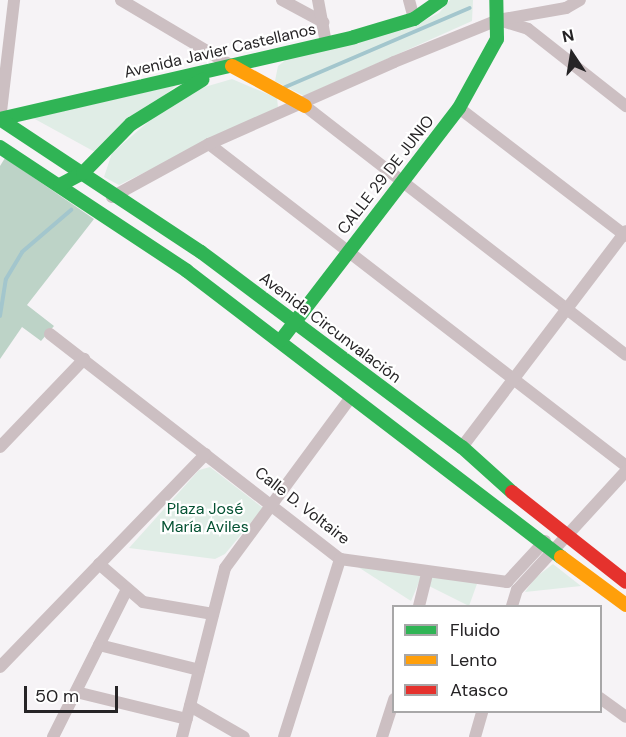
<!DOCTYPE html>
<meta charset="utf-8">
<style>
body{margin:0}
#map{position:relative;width:626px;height:737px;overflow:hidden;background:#f6f3f6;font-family:"DM Sans",sans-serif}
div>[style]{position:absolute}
.green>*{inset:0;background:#e0ede6}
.forest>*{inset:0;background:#bdd3c7}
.stream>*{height:4px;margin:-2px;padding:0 2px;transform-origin:2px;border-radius:2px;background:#a3c6cd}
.street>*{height:12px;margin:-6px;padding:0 6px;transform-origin:6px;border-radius:6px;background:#ccbfc2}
.fast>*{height:14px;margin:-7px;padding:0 7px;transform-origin:7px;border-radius:7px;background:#30b455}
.slow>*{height:14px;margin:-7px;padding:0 7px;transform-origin:7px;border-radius:7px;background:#ff9f0a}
.jam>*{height:14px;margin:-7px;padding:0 7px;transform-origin:7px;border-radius:7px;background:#e5322d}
span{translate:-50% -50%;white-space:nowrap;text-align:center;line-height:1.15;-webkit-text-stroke:4.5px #fff;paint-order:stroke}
.street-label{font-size:16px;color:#262426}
.park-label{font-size:16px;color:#055233}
.legend{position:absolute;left:392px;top:605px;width:210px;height:108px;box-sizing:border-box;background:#fff;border:2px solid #a8a7a8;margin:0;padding:8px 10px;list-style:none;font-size:18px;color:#262426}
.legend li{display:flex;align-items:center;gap:12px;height:30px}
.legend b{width:30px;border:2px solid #a8a7a8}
.north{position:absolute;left:542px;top:24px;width:60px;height:60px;-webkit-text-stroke:4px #fff;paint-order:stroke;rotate:348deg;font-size:16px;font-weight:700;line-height:24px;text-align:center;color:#262426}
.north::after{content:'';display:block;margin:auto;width:21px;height:27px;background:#262426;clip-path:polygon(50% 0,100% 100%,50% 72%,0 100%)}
.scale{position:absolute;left:24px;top:686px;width:94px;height:27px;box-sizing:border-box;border:3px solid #262426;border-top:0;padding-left:8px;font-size:18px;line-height:21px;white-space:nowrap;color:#262426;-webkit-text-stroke:4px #fff;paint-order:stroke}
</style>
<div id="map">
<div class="green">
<i style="clip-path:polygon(450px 0,473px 0,472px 21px,304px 96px,275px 81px,278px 66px,287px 59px,417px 24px,439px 13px)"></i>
<i style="clip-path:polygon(232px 79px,277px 98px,278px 107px,119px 185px,104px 177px,112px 153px,155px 116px,191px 91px)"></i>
<i style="clip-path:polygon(177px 85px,95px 152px,33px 118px)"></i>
<i style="clip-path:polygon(210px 467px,263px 508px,225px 554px,215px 559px,129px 548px,199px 470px)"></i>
<i style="clip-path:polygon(553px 564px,581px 586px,525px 592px,535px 578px)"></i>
<i style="clip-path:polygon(358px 567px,423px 573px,411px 601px)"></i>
<i style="clip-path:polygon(432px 575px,478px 581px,469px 606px,429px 586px)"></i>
</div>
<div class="forest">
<i style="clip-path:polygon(5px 158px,94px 219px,27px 305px,54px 326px,41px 341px,22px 327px,0 359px,0 166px)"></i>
</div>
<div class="stream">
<i style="left:283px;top:88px;width:203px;rotate:-23.2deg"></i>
<i style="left:0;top:316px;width:37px;rotate:-81deg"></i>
<i style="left:6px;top:279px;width:31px;rotate:-59deg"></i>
<i style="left:22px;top:252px;width:65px;rotate:-40.6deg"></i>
</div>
<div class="street">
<i style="left:121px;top:0;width:129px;rotate:30.7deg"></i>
<i style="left:282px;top:0;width:47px;rotate:28.2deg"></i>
<i style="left:318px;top:0;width:44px;rotate:79.5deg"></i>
<i style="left:409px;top:0;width:20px;rotate:75deg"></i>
<i style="left:499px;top:20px;width:30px;rotate:17deg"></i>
<i style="left:528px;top:29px;width:125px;rotate:38.2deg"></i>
<i style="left:305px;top:106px;width:406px;rotate:37.8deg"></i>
<i style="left:459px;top:108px;width:210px;rotate:37.5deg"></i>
<i style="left:0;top:120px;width:121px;rotate:-83.3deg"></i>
<i style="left:209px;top:144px;width:527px;rotate:37.67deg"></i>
<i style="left:112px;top:197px;width:111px;rotate:-28.7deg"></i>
<i style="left:209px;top:144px;width:202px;rotate:-23.9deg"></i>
<i style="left:394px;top:62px;width:112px;rotate:-22deg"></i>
<i style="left:498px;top:20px;width:69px;rotate:-10deg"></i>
<i style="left:566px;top:8px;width:16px;rotate:-30deg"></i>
<i style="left:50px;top:334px;width:367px;rotate:37.8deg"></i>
<i style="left:340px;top:559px;width:169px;rotate:7.8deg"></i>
<i style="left:507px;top:582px;width:56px;rotate:-47.2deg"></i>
<i style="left:0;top:447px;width:122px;rotate:-46.3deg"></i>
<i style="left:462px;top:447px;width:271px;rotate:-52.8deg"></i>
<i style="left:99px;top:564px;width:58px;rotate:40.8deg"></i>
<i style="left:143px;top:602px;width:71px;rotate:9.7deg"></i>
<i style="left:419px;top:606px;width:33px;rotate:-76deg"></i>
<i style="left:512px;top:606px;width:17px;rotate:-73deg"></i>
<i style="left:517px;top:590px;width:161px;rotate:-47.5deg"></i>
<i style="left:99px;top:645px;width:103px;rotate:14deg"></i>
<i style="left:0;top:667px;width:296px;rotate:-46deg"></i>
<i style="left:76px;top:692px;width:114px;rotate:13.7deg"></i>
<i style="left:600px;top:698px;width:32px;rotate:36deg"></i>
<i style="left:190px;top:706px;width:62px;rotate:29.9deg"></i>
<i style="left:53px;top:737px;width:165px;rotate:-63.4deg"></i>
<i style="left:182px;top:737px;width:174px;rotate:-75.7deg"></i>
<i style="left:225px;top:568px;width:209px;rotate:-53.6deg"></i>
<i style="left:284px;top:737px;width:187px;rotate:-72.5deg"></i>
<i style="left:382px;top:737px;width:40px;rotate:-72deg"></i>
<i style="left:475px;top:737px;width:26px;rotate:-74deg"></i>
</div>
<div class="fast">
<i style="left:0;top:119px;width:363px;rotate:-13deg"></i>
<i style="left:354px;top:37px;width:63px;rotate:-16.7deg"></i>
<i style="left:414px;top:19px;width:33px;rotate:-35deg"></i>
<i style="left:0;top:119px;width:241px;rotate:33.5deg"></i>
<i style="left:201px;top:252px;width:326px;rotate:36.8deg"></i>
<i style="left:462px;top:447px;width:67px;rotate:42deg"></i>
<i style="left:0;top:147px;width:224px;rotate:33.5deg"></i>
<i style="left:187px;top:271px;width:471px;rotate:37.4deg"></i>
<i style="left:60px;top:185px;width:26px;rotate:-28deg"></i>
<i style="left:83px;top:173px;width:69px;rotate:-45.6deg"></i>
<i style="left:131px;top:124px;width:84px;rotate:-31.8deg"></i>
<i style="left:281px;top:340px;width:292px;rotate:-52.5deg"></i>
<i style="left:459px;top:108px;width:79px;rotate:-61.2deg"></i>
<i style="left:497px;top:39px;width:39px;rotate:-91deg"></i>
</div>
<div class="slow">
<i style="left:232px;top:66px;width:83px;rotate:28.7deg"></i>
<i style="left:561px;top:557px;width:81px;rotate:36.4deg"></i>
</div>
<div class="jam">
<i style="left:512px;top:492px;width:145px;rotate:38.3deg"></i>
</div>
<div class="street-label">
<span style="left:220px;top:51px;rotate:-13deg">Avenida Javier Castellanos</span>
<span style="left:386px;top:175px;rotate:-52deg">CALLE 29 DE JUNIO</span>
<span style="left:330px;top:328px;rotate:37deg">Avenida Circunvalación</span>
<span style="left:302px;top:506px;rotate:38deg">Calle D. Voltaire</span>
</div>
<div class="park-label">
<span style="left:205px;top:518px">Plaza José<br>María Aviles</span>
</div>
<ul class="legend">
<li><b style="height:8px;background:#30b455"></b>Fluido</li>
<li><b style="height:8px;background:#ff9f0a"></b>Lento</li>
<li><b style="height:8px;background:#e5322d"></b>Atasco</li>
</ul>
<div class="north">N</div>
<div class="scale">50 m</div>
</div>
